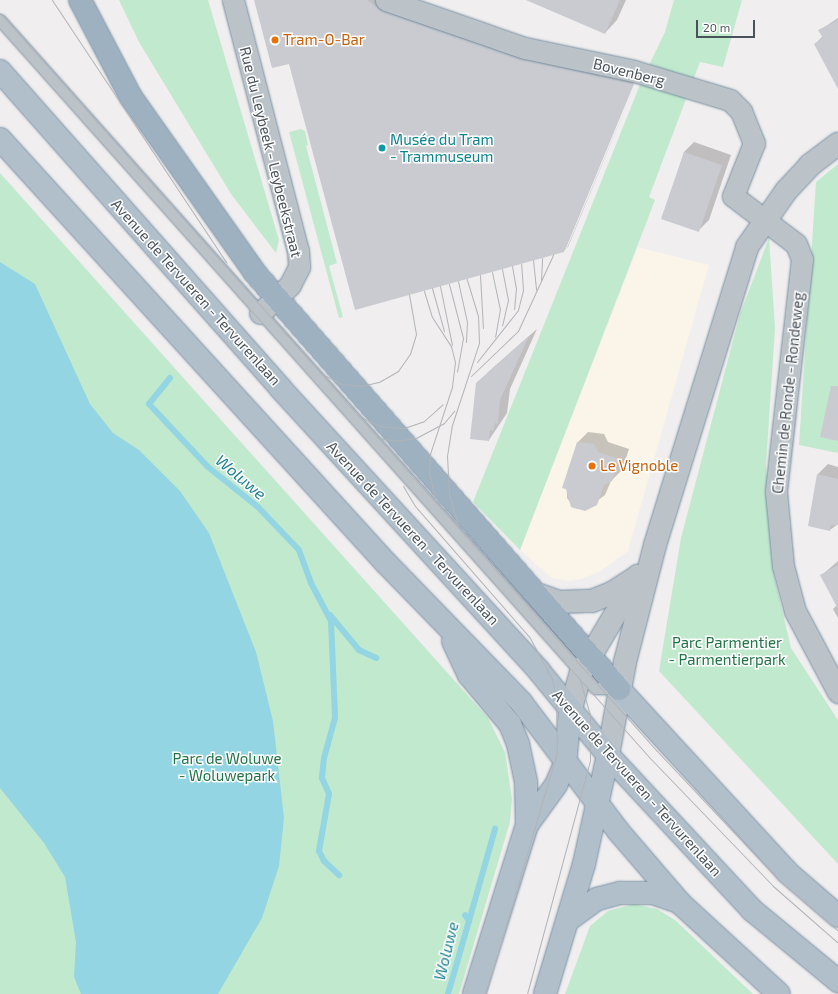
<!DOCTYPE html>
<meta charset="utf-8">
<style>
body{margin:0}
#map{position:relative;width:838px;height:994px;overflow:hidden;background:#f0eeee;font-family:"Exo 2",sans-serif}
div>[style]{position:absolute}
.commercial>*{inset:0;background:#faf4e9}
.green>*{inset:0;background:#c1e9ce}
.water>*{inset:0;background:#93d5e2}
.shadow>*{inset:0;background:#0003}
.stream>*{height:6px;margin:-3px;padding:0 3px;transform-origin:3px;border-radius:3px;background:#93d5e2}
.building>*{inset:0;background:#c9cbd0}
.roads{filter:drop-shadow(0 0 1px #768ea3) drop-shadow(0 0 1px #768ea3)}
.service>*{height:11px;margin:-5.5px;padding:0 5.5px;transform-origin:5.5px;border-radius:5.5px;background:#bbc3c9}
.minor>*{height:21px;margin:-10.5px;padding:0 10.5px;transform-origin:10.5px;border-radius:10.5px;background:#bbc3c9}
.tertiary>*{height:22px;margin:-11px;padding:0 11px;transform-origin:11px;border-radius:11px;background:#bbc3c9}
.primary>*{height:22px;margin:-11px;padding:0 11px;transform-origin:11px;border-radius:11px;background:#b1bfca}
.trunk>*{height:22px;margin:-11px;padding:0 11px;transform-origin:11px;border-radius:11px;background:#9eb1c0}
.tram>*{height:1px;margin:-0.5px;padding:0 0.5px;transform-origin:0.5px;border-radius:0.5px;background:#b1b4b8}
.dots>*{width:11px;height:11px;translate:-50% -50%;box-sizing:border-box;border:2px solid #fff;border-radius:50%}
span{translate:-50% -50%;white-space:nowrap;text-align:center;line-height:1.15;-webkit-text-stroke:3px #fff;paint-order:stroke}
.food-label{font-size:15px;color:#c56008}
.left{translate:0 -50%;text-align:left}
.street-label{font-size:15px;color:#485259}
.culture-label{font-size:15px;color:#0d838f}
.park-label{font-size:15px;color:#217245}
.water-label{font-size:16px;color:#1b7f91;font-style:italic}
.scale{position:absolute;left:696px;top:20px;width:59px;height:18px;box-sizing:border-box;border:2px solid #485259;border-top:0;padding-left:5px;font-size:12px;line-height:14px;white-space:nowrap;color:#485259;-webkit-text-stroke:3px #fff;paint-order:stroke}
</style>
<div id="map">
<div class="commercial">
<i style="clip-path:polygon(638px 247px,709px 265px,628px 551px,601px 571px,582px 579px,568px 581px,552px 578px,520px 550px)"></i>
</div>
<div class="green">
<i style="clip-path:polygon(119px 0,208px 0,279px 240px,276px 253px,231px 194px,139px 42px)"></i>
<i style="clip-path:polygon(674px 0,742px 0,723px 67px,700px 62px,649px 197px,655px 200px,520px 550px,473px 502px,641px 82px,665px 32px)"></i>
<i style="clip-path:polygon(301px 129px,305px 131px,308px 145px,306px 146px,337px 263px,329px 266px,343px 317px,339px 318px,289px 132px)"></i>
<i style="clip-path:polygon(838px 164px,838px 453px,799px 445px,816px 182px)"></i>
<i style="clip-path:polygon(0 173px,488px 718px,505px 752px,512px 799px,510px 822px,459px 994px,0 994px)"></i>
<i style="clip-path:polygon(769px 238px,775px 328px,766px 465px,774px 576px,791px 648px,838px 720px,838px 864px,659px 671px,681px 538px,740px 314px)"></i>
<i style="clip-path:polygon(634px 904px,657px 909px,675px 920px,753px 994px,565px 994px,590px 926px,608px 911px)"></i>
</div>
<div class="water">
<i style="clip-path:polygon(0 262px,35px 284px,90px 404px,113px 433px,139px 450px,180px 491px,209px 533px,256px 652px,273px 721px,284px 818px,279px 866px,262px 918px,218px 994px,81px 994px,74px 977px,76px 942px,65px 877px,44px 843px,0 788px)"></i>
</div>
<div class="shadow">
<i style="clip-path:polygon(255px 0,379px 0,635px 79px,565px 250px,290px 63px)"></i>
<i style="clip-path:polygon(527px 0,626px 0,617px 20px,605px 33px)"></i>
<i style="clip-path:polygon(838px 18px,838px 79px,815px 44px,823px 36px,820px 30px)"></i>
<i style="clip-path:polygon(637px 80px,568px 247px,567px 248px)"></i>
<i style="clip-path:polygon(694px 142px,731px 155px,709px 220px,699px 230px,663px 219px,684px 152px)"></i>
<i style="clip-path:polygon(537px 329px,510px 389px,507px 413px,489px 440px,487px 373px)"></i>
<i style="clip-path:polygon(588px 432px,604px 434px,608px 442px,629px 449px,622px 470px,611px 481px,605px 495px,585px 510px,574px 508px,567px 498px,567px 488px,578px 442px)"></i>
<i style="clip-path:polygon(828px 464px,838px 467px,838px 524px,830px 530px,818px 474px)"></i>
<i style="clip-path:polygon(838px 561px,838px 618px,833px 609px,837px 605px,822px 575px)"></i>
</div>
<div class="stream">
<i style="left:170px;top:378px;width:33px;rotate:129deg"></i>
<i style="left:149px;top:404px;width:86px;rotate:46.9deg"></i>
<i style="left:208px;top:467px;width:64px;rotate:38.7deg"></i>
<i style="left:258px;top:507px;width:59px;rotate:46.4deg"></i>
<i style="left:299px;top:550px;width:35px;rotate:70deg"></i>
<i style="left:311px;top:583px;width:43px;rotate:62.2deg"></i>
<i style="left:331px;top:621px;width:97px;rotate:87.6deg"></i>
<i style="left:335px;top:718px;width:41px;rotate:105.4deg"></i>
<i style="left:324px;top:758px;width:20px;rotate:96deg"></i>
<i style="left:322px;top:778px;width:17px;rotate:66deg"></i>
<i style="left:329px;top:794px;width:58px;rotate:100deg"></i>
<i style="left:319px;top:851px;width:11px;rotate:63deg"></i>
<i style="left:324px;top:861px;width:21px;rotate:43deg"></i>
<i style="left:330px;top:615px;width:45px;rotate:50.4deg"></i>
<i style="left:359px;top:650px;width:19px;rotate:25deg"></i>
<i style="left:469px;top:921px;width:96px;rotate:-74.2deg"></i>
<i style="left:448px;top:994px;width:76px;rotate:-74deg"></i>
<i style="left:469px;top:921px;width:7px;rotate:-124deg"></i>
</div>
<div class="building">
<i style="clip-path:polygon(254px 0,367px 0,382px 11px,521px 59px,634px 84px,564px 252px,355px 310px,289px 64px,272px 68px)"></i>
<i style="clip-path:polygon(526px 0,620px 0,605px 34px)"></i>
<i style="clip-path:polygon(838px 20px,838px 89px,814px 44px,823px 38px,818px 30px)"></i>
<i style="clip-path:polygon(684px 152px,722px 165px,699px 232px,661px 219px)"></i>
<i style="clip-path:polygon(529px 336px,500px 400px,498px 424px,495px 423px,494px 431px,490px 430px,489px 441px,470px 439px,476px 383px)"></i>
<i style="clip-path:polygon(831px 386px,838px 386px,838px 441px,820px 437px)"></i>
<i style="clip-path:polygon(577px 442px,594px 444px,598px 452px,619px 459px,612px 481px,604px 485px,597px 505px,585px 511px,571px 507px,566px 489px,562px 488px)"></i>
<i style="clip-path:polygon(817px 474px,838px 479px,838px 525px,831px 525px,830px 531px,808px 526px)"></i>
<i style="clip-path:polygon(838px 565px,838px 609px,820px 575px)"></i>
</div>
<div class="roads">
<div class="service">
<i style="left:0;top:20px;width:895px;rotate:48.31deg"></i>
<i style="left:595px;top:688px;width:23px;rotate:2deg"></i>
</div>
<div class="minor">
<i style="left:233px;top:0;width:259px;rotate:75.5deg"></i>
<i style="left:298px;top:251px;width:16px;rotate:86deg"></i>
<i style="left:299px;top:267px;width:20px;rotate:117deg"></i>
<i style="left:290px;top:285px;width:41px;rotate:137deg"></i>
<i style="left:386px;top:0;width:147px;rotate:19.1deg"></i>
<i style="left:525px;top:48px;width:111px;rotate:11.9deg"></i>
<i style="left:634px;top:71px;width:100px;rotate:16.8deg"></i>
<i style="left:730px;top:100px;width:16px;rotate:45deg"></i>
<i style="left:741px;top:111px;width:35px;rotate:68deg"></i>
<i style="left:754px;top:143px;width:57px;rotate:111.6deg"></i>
<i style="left:733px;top:196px;width:79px;rotate:37.3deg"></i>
<i style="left:796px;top:244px;width:16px;rotate:68deg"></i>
<i style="left:802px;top:259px;width:234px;rotate:96.4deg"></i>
<i style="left:776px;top:492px;width:74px;rotate:84.6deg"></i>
<i style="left:783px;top:566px;width:47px;rotate:75.1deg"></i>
<i style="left:795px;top:611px;width:92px;rotate:62deg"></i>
</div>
<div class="tertiary">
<i style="left:537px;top:594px;width:23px;rotate:20deg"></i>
<i style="left:559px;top:602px;width:33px;rotate:-2deg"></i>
<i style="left:592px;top:601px;width:22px;rotate:-22deg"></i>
<i style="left:612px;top:593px;width:31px;rotate:-33deg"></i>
<i style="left:570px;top:712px;width:41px;rotate:-74.6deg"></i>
<i style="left:581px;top:672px;width:112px;rotate:-59.3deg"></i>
<i style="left:608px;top:755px;width:95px;rotate:-79.6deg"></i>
<i style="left:625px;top:662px;width:121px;rotate:-75.6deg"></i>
<i style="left:655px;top:545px;width:312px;rotate:-72.8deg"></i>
<i style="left:747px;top:247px;width:68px;rotate:-55.1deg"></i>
<i style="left:786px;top:191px;width:35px;rotate:-47deg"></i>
<i style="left:810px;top:165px;width:35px;rotate:-37deg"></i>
</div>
<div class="primary">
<i style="left:0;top:71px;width:424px;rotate:48.5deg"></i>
<i style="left:281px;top:389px;width:382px;rotate:47.5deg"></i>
<i style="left:539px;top:671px;width:109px;rotate:50.6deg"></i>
<i style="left:608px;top:755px;width:212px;rotate:47.1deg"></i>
<i style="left:752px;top:910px;width:112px;rotate:39.5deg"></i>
<i style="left:0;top:139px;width:573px;rotate:47.69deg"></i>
<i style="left:386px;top:563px;width:194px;rotate:45.8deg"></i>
<i style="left:521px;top:702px;width:163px;rotate:53deg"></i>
<i style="left:619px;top:832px;width:94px;rotate:49.3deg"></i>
<i style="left:680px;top:903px;width:134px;rotate:42.6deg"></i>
<i style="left:453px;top:641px;width:38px;rotate:65deg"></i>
<i style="left:469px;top:675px;width:64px;rotate:50.1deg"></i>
<i style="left:510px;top:724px;width:22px;rotate:68deg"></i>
<i style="left:518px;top:744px;width:40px;rotate:78deg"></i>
<i style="left:526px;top:783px;width:42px;rotate:88.6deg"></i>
<i style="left:619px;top:689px;width:248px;rotate:47.4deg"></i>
<i style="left:787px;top:872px;width:67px;rotate:40.8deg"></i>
<i style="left:568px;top:920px;width:36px;rotate:-36deg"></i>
<i style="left:597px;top:899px;width:24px;rotate:-15deg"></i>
<i style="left:620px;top:893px;width:33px"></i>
<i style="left:653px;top:893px;width:28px;rotate:19deg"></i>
<i style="left:474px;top:994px;width:177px;rotate:-72.6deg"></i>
<i style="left:527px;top:825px;width:49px;rotate:-54.1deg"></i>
<i style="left:556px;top:785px;width:23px;rotate:-67deg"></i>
<i style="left:565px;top:764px;width:52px;rotate:-84.5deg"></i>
<i style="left:545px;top:994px;width:136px;rotate:-73.3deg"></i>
<i style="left:584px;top:864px;width:112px;rotate:-77.6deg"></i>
</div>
<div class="trunk">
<i style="left:80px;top:0;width:110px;rotate:62.3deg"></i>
<i style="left:131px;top:97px;width:215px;rotate:54.8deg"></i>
<i style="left:255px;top:273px;width:553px;rotate:48.81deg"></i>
</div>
</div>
<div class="tram">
<i style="left:52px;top:0;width:315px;rotate:56.4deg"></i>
<i style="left:0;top:13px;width:987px;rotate:48.33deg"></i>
<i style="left:656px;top:750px;width:179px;rotate:46.6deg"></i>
<i style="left:779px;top:880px;width:78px;rotate:40.8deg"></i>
<i style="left:0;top:29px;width:975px;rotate:48.28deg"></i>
<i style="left:649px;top:757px;width:179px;rotate:46.1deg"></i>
<i style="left:773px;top:886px;width:86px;rotate:41.2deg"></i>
<i style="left:533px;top:260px;width:30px;rotate:84deg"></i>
<i style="left:512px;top:266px;width:22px;rotate:80deg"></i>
<i style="left:516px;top:288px;width:21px;rotate:95deg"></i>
<i style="left:502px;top:269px;width:32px;rotate:79deg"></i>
<i style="left:508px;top:300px;width:26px;rotate:103deg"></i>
<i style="left:492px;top:272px;width:38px;rotate:78deg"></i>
<i style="left:500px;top:309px;width:28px;rotate:100deg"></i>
<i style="left:480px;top:275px;width:53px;rotate:86.8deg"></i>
<i style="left:541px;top:280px;width:22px;rotate:-87deg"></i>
<i style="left:458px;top:281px;width:42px;rotate:77.6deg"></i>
<i style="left:467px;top:322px;width:20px;rotate:93deg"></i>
<i style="left:449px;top:284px;width:56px;rotate:75.5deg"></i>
<i style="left:463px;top:338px;width:34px;rotate:100deg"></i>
<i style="left:440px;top:286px;width:60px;rotate:78.5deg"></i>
<i style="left:432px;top:288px;width:45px;rotate:74.4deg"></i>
<i style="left:424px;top:291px;width:27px;rotate:73deg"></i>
<i style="left:432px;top:317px;width:35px;rotate:57deg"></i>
<i style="left:451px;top:346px;width:16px;rotate:76deg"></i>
<i style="left:455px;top:362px;width:25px;rotate:97deg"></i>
<i style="left:452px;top:387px;width:71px;rotate:108.2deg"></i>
<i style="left:430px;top:454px;width:18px;rotate:93deg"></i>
<i style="left:429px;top:472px;width:32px;rotate:77deg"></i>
<i style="left:477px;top:362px;width:66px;rotate:-51.7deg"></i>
<i style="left:518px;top:310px;width:21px;rotate:-76deg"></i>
<i style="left:523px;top:290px;width:26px;rotate:-94deg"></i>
<i style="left:326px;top:376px;width:18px;rotate:27deg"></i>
<i style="left:342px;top:384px;width:19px;rotate:6deg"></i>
<i style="left:361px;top:386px;width:18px;rotate:-13deg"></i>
<i style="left:379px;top:382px;width:22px;rotate:-30deg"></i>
<i style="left:398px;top:371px;width:21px;rotate:-55deg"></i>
<i style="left:410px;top:354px;width:21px;rotate:-73deg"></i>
<i style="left:416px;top:334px;width:40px;rotate:-100deg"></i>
<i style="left:471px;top:376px;width:65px;rotate:-43.8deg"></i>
<i style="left:518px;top:331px;width:84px;rotate:-65.3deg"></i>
<i style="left:363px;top:418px;width:18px;rotate:27deg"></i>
<i style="left:379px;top:426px;width:25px;rotate:5deg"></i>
<i style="left:404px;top:428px;width:21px;rotate:-19deg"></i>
<i style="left:424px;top:421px;width:25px;rotate:-42deg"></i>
<i style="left:377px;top:438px;width:18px;rotate:9deg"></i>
<i style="left:395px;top:441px;width:21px;rotate:-8deg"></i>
<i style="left:416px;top:438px;width:32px;rotate:-28deg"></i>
<i style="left:444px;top:423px;width:16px;rotate:-50deg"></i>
<i style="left:403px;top:486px;width:23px;rotate:59deg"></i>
<i style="left:415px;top:506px;width:175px;rotate:48.9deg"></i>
<i style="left:530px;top:638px;width:47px;rotate:61.8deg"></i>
<i style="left:552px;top:679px;width:17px;rotate:77deg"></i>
<i style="left:556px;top:696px;width:56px;rotate:89deg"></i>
<i style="left:557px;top:752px;width:252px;rotate:106.4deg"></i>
<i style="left:458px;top:525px;width:32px;rotate:-106deg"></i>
<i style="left:449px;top:494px;width:38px;rotate:-93deg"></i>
<i style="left:447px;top:456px;width:31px;rotate:-81deg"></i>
<i style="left:452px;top:425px;width:86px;rotate:-71.8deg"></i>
<i style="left:479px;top:343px;width:27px;rotate:-92deg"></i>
<i style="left:478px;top:316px;width:39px;rotate:-107deg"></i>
<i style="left:527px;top:994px;width:242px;rotate:-74.9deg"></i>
<i style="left:590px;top:760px;width:45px;rotate:-90deg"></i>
<i style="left:590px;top:715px;width:36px;rotate:-106deg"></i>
</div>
<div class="dots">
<i style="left:275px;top:40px;background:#e8710a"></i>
<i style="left:382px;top:148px;background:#0f9aa8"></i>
<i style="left:592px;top:466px;background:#e8710a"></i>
</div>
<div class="food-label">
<span class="left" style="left:283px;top:40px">Tram-O-Bar</span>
<span class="left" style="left:600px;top:466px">Le Vignoble</span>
</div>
<div class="street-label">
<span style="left:629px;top:72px;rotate:14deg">Bovenberg</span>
<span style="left:271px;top:152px;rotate:76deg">Rue du Leybeek - Leybeekstraat</span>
<span style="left:196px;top:292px;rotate:48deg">Avenue de Tervueren - Tervurenlaan</span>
<span style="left:788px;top:393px;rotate:-84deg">Chemin de Ronde - Rondeweg</span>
<span style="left:413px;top:533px;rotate:47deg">Avenue de Tervueren - Tervurenlaan</span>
<span style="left:637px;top:783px;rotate:48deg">Avenue de Tervueren - Tervurenlaan</span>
</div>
<div class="culture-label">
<span class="left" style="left:390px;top:148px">Musée du Tram<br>- Trammuseum</span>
</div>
<div class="park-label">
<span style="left:727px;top:651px">Parc Parmentier<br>- Parmentierpark</span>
<span style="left:227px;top:767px">Parc de Woluwe<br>- Woluwepark</span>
</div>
<div class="water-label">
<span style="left:241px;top:477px;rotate:40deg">Woluwe</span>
<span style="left:446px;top:951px;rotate:-76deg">Woluwe</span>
</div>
<div class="scale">20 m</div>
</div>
